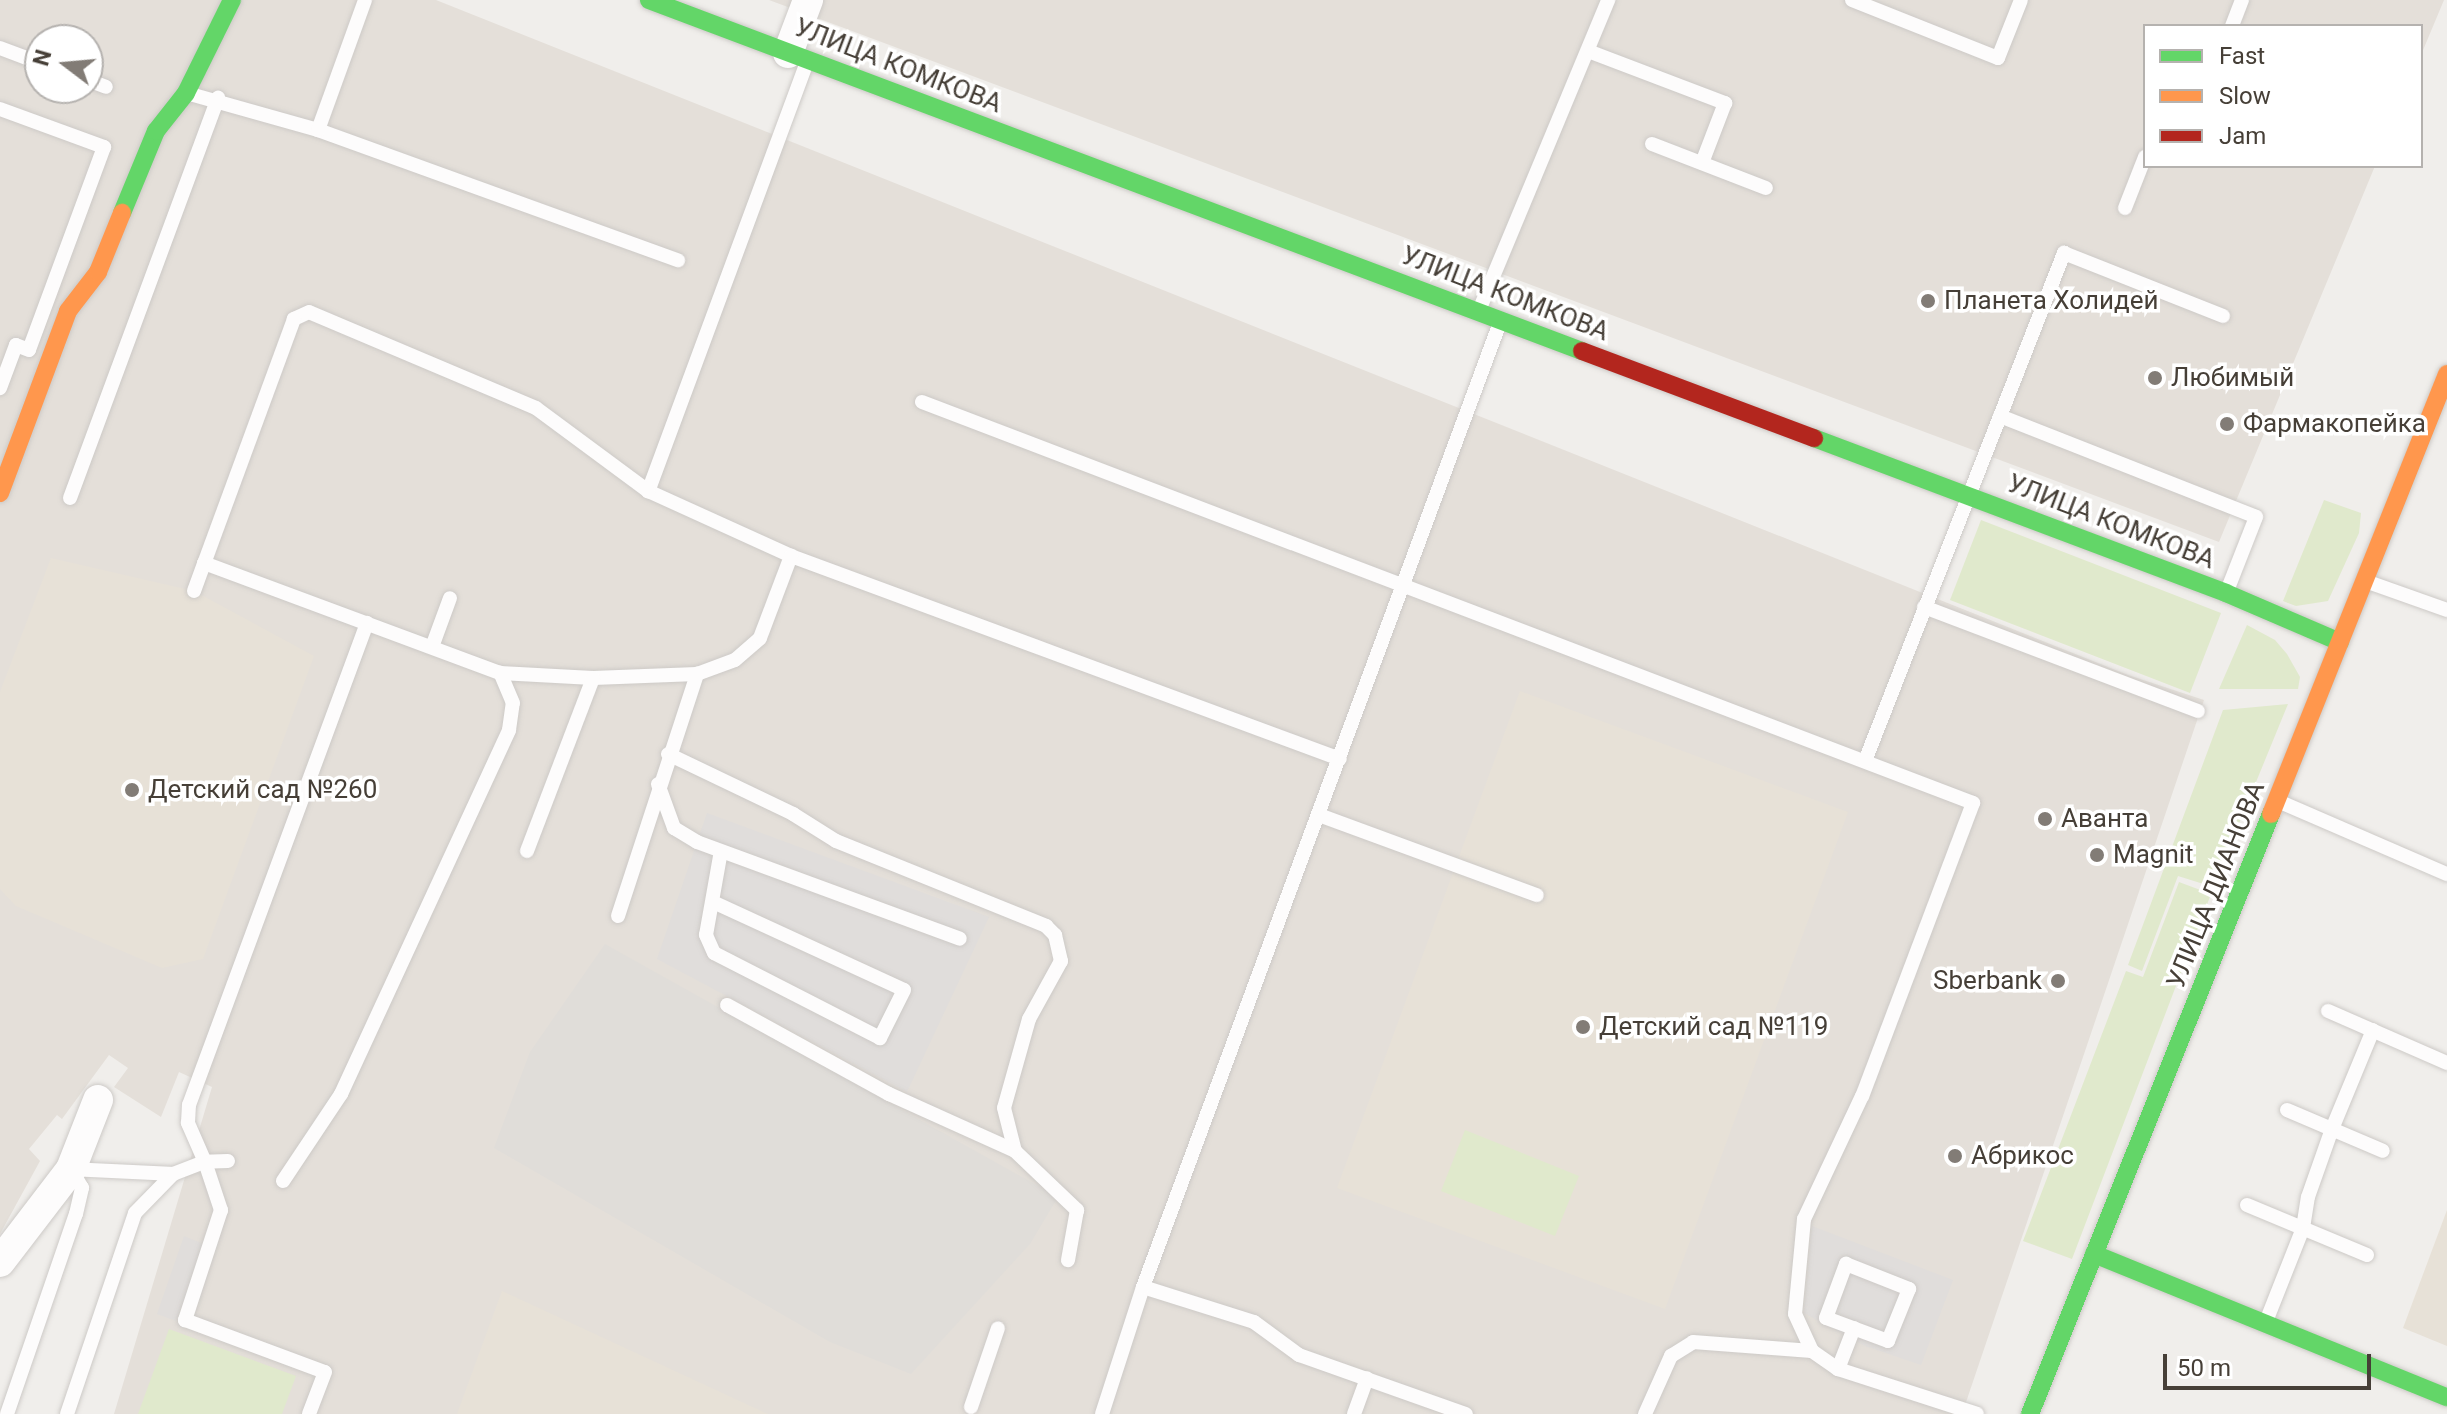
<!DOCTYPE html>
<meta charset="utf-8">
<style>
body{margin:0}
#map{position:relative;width:2447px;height:1414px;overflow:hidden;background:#f0eeeb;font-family:Roboto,sans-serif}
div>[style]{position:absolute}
.residential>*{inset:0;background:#e4dfd9}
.industrial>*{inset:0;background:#e0ddd9}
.education>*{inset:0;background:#e7e1d7}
.green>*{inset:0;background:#e0e9cc}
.parking>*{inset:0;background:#e0dddb}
.roads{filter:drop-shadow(0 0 2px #cdcac7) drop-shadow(0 0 2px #cdcac7)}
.lane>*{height:14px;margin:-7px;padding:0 7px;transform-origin:7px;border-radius:7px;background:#fdfcfc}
.street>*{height:30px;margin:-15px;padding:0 15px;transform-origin:15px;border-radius:15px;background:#fdfcfc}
.fast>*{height:18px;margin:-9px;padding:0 9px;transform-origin:9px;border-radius:9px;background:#63d668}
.slow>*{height:18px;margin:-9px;padding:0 9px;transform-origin:9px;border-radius:9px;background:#ff974d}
.jam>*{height:18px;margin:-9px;padding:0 9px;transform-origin:9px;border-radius:9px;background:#b3261e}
.dots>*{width:22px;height:22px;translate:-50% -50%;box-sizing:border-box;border:4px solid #fff;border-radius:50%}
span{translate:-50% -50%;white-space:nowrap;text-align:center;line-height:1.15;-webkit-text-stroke:7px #fff;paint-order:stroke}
.street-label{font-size:26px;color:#463f37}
.poi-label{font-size:26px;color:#463f37}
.left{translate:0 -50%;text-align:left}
.right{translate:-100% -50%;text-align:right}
.legend{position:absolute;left:2143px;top:24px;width:280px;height:144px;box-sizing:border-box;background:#fff;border:2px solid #b5b2af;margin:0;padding:10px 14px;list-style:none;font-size:24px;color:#463f37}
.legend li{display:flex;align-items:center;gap:16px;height:40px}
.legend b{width:40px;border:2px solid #b5b2af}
.north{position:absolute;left:24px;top:24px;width:80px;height:80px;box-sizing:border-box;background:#fff;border:2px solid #b5b2af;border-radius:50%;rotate:286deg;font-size:22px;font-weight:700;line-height:32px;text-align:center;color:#463f37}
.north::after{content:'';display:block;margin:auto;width:28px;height:36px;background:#827c76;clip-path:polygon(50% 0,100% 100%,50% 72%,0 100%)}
.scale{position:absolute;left:2163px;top:1354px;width:208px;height:36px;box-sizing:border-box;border:4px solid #463f37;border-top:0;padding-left:10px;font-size:24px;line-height:28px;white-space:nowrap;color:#463f37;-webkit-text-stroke:6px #fff;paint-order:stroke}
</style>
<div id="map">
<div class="residential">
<i style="clip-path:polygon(evenodd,0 0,436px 0,2128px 675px,2204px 700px,1962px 1414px,114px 1414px,212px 1087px,179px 1072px,161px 1117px,114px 1087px,128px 1068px,109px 1055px,62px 1119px,57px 1115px,29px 1149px,40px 1161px,0 1234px,0 0,40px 40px,88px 40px,88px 88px,40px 88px,40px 40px)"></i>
<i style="clip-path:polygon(769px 0,2444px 0,2421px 55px,2421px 26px,2145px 26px,2145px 166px,2375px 166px,2219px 542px)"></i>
</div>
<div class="industrial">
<i style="clip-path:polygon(605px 944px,1058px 1197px,1030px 1244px,911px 1374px,830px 1342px,494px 1148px,530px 1052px)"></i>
</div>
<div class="education">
<i style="clip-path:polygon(51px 558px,194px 591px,314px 656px,203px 959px,162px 968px,16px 906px,0 889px,0 692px)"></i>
<i style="clip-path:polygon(1520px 691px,1848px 812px,1665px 1309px,1337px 1188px)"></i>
<i style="clip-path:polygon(2447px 1210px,2447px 1346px,2403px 1328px)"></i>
<i style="clip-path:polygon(502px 1291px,768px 1414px,457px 1414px)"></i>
</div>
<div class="green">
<i style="clip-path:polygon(2324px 500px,2361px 513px,2359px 533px,2328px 601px,2296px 606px,2283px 601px)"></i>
<i style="clip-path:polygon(1981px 520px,2221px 613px,2190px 693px,1950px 600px)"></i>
<i style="clip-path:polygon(2247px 625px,2275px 640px,2287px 654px,2300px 677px,2298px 689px,2219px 689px)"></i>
<i style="clip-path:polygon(2288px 704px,2213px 887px,2178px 876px,2142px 971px,2128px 965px,2223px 710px)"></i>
<i style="clip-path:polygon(2179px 882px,2211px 894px,2072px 1259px,2023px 1241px,2126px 971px,2143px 977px)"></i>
<i style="clip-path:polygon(1465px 1130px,1579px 1176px,1555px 1236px,1441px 1191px)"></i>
<i style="clip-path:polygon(169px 1329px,296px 1376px,282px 1414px,138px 1414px)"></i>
</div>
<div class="parking">
<i style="clip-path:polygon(707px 813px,989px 917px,907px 1092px,657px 959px)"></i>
<i style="clip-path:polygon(1812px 1226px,1953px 1280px,1921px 1365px,1865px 1346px,1804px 1313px)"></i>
<i style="clip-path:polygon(184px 1236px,206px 1245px,176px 1321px,157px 1314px)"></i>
</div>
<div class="roads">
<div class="lane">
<i style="left:1852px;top:0;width:157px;rotate:21.7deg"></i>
<i style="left:1998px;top:58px;width:62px;rotate:-68.4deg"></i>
<i style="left:2232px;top:26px;width:28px;rotate:-69deg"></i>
<i style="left:0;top:48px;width:43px;rotate:20.6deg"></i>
<i style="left:1588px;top:51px;width:147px;rotate:20.8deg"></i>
<i style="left:1725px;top:103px;width:64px;rotate:111deg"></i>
<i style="left:807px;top:62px;width:458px;rotate:110.3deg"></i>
<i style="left:648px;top:491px;width:157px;rotate:24.4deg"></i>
<i style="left:791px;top:556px;width:585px;rotate:20.29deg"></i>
<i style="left:88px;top:80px;width:19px;rotate:21deg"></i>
<i style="left:190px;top:94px;width:133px;rotate:15.7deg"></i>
<i style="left:318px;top:130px;width:383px;rotate:19.9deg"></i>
<i style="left:0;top:109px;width:111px;rotate:20.1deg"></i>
<i style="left:104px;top:147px;width:216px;rotate:110.3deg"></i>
<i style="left:29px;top:350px;width:14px;rotate:-159deg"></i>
<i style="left:16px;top:345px;width:46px;rotate:110.4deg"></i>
<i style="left:318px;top:130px;width:138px;rotate:-70.1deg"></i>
<i style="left:1652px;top:144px;width:122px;rotate:21.1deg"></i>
<i style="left:2125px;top:208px;width:55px;rotate:-68.6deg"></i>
<i style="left:1480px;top:308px;width:334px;rotate:-67.4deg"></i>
<i style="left:922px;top:402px;width:1125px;rotate:20.88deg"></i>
<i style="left:1973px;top:803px;width:313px;rotate:110.7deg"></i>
<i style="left:1862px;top:1096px;width:136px;rotate:115.2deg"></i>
<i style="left:1804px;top:1219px;width:95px;rotate:95.4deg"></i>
<i style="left:1795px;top:1314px;width:41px;rotate:65.3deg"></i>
<i style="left:1812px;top:1351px;width:32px;rotate:35deg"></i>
<i style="left:1838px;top:1369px;width:146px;rotate:17.9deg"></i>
<i style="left:2000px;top:416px;width:275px;rotate:21.5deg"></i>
<i style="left:2256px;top:517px;width:79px;rotate:111.4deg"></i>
<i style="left:648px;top:491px;width:139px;rotate:-143.5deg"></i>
<i style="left:536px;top:408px;width:246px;rotate:-157.1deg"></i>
<i style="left:309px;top:312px;width:17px;rotate:155deg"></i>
<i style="left:294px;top:319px;width:260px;rotate:110.2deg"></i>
<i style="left:204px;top:563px;width:316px;rotate:20.4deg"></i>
<i style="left:500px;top:673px;width:93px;rotate:3.1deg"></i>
<i style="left:593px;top:678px;width:104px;rotate:-2.2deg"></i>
<i style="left:697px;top:674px;width:40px;rotate:-20.2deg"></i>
<i style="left:735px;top:660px;width:33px;rotate:-41deg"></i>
<i style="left:760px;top:638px;width:88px;rotate:-69.3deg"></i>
<i style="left:70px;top:498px;width:427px;rotate:-69.7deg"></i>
<i style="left:2368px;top:582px;width:84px;rotate:19.5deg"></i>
<i style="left:194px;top:591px;width:30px;rotate:-70deg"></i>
<i style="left:1924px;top:607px;width:293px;rotate:20.8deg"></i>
<i style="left:432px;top:647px;width:52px;rotate:-69.8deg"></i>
<i style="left:668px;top:754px;width:139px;rotate:25.6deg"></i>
<i style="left:793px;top:814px;width:51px;rotate:32.1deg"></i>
<i style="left:836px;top:841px;width:227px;rotate:22deg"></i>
<i style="left:1046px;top:926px;width:13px;rotate:45deg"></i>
<i style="left:1055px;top:935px;width:27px;rotate:77deg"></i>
<i style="left:1061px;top:961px;width:66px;rotate:118.9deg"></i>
<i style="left:1029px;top:1019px;width:92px;rotate:105.7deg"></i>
<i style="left:1004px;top:1108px;width:44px;rotate:75.7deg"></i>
<i style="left:1015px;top:1151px;width:86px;rotate:43.6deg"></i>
<i style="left:1077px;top:1210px;width:51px;rotate:100.2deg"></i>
<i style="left:1865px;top:761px;width:546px;rotate:-68.61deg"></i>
<i style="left:2064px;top:253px;width:171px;rotate:21.6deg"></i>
<i style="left:658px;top:784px;width:47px;rotate:70deg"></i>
<i style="left:674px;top:828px;width:27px;rotate:31deg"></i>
<i style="left:697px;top:842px;width:280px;rotate:20.2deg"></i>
<i style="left:2278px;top:801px;width:184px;rotate:23.4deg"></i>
<i style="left:1319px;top:815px;width:232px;rotate:20.2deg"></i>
<i style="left:527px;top:851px;width:185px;rotate:-69.1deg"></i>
<i style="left:713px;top:902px;width:210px;rotate:24.7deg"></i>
<i style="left:904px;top:990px;width:54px;rotate:116.6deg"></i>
<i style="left:880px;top:1038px;width:186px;rotate:-152.9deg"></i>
<i style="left:714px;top:953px;width:20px;rotate:-114deg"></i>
<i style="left:706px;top:935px;width:85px;rotate:-79.9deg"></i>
<i style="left:618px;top:916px;width:255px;rotate:-71.9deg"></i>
<i style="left:727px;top:1005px;width:185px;rotate:28.8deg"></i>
<i style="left:889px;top:1094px;width:138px;rotate:24.3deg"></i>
<i style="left:2328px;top:1011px;width:130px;rotate:23.6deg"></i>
<i style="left:2287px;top:1110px;width:104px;rotate:23.1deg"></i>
<i style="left:228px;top:1161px;width:23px;rotate:178deg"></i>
<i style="left:205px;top:1162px;width:43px;rotate:-113.6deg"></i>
<i style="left:188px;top:1123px;width:18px;rotate:-87deg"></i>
<i style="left:189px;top:1105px;width:514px;rotate:-69.73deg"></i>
<i style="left:71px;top:1169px;width:102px;rotate:2.8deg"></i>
<i style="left:283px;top:1181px;width:105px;rotate:-56.3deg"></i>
<i style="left:341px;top:1094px;width:401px;rotate:-65.2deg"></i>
<i style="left:509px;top:730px;width:27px;rotate:-82deg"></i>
<i style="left:513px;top:703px;width:33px;rotate:-113deg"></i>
<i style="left:2247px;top:1205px;width:130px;rotate:22.6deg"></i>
<i style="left:1846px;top:1264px;width:68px;rotate:21.6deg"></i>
<i style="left:1909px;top:1289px;width:56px;rotate:112deg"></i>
<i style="left:1888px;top:1341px;width:66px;rotate:-159.6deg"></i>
<i style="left:1826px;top:1318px;width:58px;rotate:-69.7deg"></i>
<i style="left:1143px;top:1287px;width:116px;rotate:17.5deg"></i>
<i style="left:1254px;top:1322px;width:56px;rotate:36.3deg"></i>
<i style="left:1299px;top:1355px;width:177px;rotate:19.5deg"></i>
<i style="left:2267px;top:1319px;width:98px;rotate:-68.4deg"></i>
<i style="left:2303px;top:1228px;width:31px;rotate:-81deg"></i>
<i style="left:2308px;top:1197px;width:72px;rotate:-70.6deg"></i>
<i style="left:2332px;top:1129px;width:107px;rotate:-67.5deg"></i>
<i style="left:1838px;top:1369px;width:44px;rotate:-68.7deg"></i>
<i style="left:971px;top:1407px;width:83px;rotate:-71.1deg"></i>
<i style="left:7px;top:1414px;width:212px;rotate:-71deg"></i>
<i style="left:76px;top:1214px;width:27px;rotate:-77deg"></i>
<i style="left:82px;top:1188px;width:22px;rotate:-120deg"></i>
<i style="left:67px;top:1414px;width:212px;rotate:-71.3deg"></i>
<i style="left:135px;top:1213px;width:54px;rotate:-45.7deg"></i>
<i style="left:173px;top:1174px;width:34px;rotate:-21deg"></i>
<i style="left:205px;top:1162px;width:51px;rotate:71.6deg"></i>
<i style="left:221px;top:1210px;width:116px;rotate:108.1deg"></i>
<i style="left:185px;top:1320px;width:149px;rotate:20.4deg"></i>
<i style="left:325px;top:1372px;width:45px;rotate:110.9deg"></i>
<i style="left:1102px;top:1414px;width:133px;rotate:-72.1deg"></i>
<i style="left:1143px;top:1287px;width:1026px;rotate:-69.69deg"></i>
<i style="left:1354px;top:1414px;width:38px;rotate:-70deg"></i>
<i style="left:1645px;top:1414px;width:64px;rotate:-65.9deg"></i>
<i style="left:1671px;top:1356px;width:26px;rotate:-32deg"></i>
<i style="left:1693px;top:1342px;width:119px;rotate:4.3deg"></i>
</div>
<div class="street">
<i style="left:788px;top:53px;width:57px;rotate:-69.3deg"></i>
<i style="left:0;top:1262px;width:117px;rotate:-52.6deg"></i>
<i style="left:71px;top:1169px;width:74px;rotate:-68.6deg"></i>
</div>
<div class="fast">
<i style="left:649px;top:0;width:997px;rotate:20.62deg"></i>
<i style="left:122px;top:213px;width:89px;rotate:-67.5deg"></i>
<i style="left:156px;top:131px;width:48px;rotate:-51.7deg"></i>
<i style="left:186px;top:93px;width:104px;rotate:-63.7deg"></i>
<i style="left:1814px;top:438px;width:440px;rotate:20.6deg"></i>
<i style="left:2226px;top:593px;width:124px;rotate:23.3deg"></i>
<i style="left:2094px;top:1254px;width:381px;rotate:22.1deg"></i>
<i style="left:2030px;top:1414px;width:647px;rotate:-68.12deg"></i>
</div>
<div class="slow">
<i style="left:0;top:493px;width:194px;rotate:-69.5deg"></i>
<i style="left:68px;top:311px;width:49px;rotate:-52.4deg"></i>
<i style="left:98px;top:272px;width:64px;rotate:-67.9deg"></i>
<i style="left:2271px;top:814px;width:474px;rotate:-68.2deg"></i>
</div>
<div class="jam">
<i style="left:1582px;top:351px;width:248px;rotate:20.6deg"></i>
</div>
</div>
<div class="dots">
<i style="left:1928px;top:301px;background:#827c76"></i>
<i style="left:2155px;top:378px;background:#827c76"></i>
<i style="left:2227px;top:424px;background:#827c76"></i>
<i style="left:132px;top:790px;background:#827c76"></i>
<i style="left:2045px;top:819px;background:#827c76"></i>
<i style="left:2097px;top:855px;background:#827c76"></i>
<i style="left:2058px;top:981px;background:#827c76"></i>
<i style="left:1583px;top:1027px;background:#827c76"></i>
<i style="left:1955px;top:1156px;background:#827c76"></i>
</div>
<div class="street-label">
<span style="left:898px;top:66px;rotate:21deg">УЛИЦА КОМКОВА</span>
<span style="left:1505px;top:294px;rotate:21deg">УЛИЦА КОМКОВА</span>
<span style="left:2111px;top:522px;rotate:21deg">УЛИЦА КОМКОВА</span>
<span style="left:2216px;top:885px;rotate:-68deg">УЛИЦА ДИАНОВА</span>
</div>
<div class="poi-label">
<span class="left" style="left:1944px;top:301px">Планета Холидей</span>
<span class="left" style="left:2171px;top:378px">Любимый</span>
<span class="left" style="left:2243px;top:424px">Фармакопейка</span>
<span class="left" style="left:148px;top:790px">Детский сад №260</span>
<span class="left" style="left:2061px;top:819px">Аванта</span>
<span class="left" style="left:2113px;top:855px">Magnit</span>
<span class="right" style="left:2042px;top:981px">Sberbank</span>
<span class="left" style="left:1599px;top:1027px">Детский сад №119</span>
<span class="left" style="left:1971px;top:1156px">Абрикос</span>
</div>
<ul class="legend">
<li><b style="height:10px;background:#63d668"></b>Fast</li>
<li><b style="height:10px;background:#ff974d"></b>Slow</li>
<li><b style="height:10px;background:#b3261e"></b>Jam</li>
</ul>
<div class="north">N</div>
<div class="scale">50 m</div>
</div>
